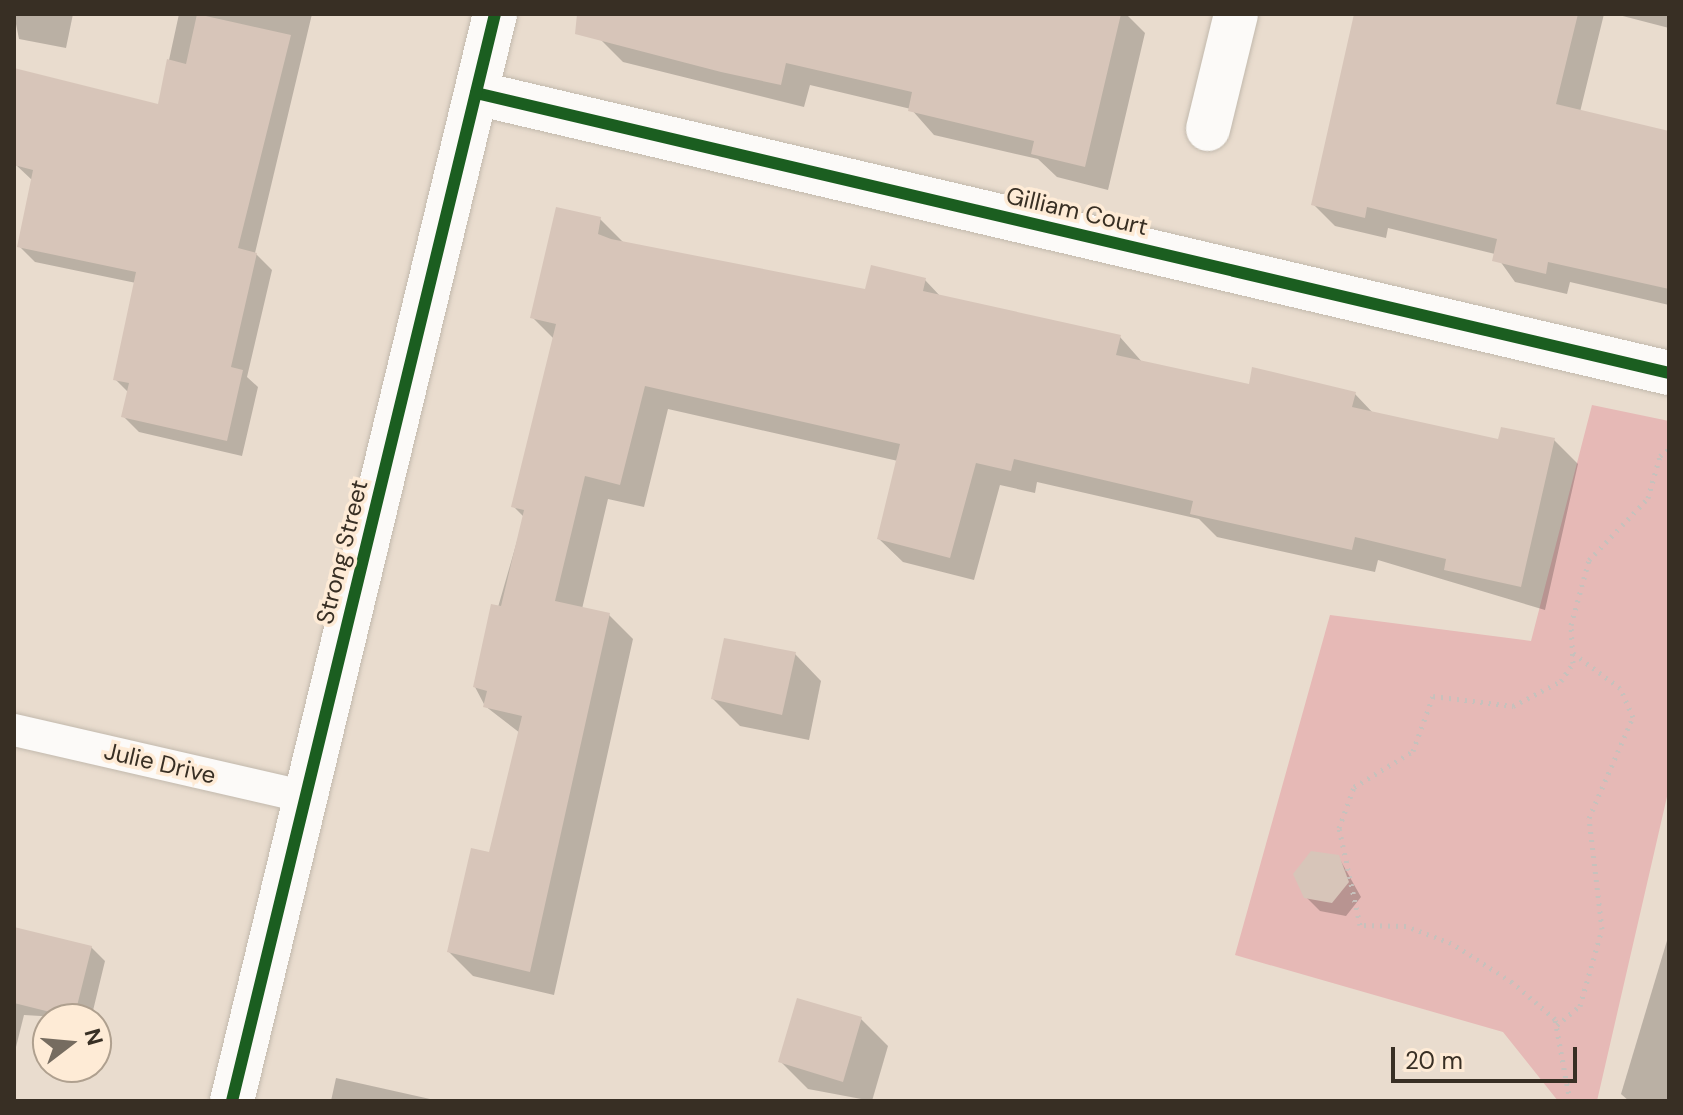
<!DOCTYPE html>
<style>
body{margin:0}
#map{position:relative;width:1683px;height:1115px;overflow:hidden;background:#e9dcce;font-family:"DM Sans",sans-serif}
div>[style]{position:absolute}
.green>*{inset:0;background:#e6b9b6}
.shadow>*{inset:0;background:#0003}
.building>*{inset:0;background:#d7c5b9}
.path>*{height:5px;margin-top:-2.5px;transform-origin:0;background:repeating-linear-gradient(90deg,#c7c1bc 0 2px,transparent 0 8px)}
.roads{filter:drop-shadow(0 0 2px #c2b9ad) drop-shadow(0 0 2px #c2b9ad)}
.service>*{height:32px;margin:-16px;padding:0 16px;transform-origin:16px;border-radius:16px;background:#fcfaf8}
.minor>*{height:44px;margin:-22px;padding:0 22px;transform-origin:22px;border-radius:22px;background:#fcfaf8}
.tertiary>*{height:44px;margin:-22px;padding:0 22px;transform-origin:22px;border-radius:22px;background:#fcfaf8}
.cycleway>*{height:12px;margin:-6px;padding:0 6px;transform-origin:6px;border-radius:6px;background:#1b5e20}
span{translate:-50% -50%;white-space:nowrap;text-align:center;line-height:1.15;-webkit-text-stroke:7px #feebd6;paint-order:stroke}
.street-label{font-size:24px;color:#382f24}
.frame{position:absolute;inset:0;border:16px solid #382f24;pointer-events:none}
.north{position:absolute;left:32px;top:1003px;width:80px;height:80px;box-sizing:border-box;background:#feebd6;border:2px solid #afa08f;border-radius:50%;rotate:74deg;font-size:22px;font-weight:700;line-height:32px;text-align:center;color:#382f24}
.north::after{content:'';display:block;margin:auto;width:28px;height:36px;background:#766c60;clip-path:polygon(50% 0,100% 100%,50% 72%,0 100%)}
.scale{position:absolute;left:1391px;top:1047px;width:186px;height:36px;box-sizing:border-box;border:4px solid #382f24;border-top:0;padding-left:10px;font-size:24px;line-height:28px;white-space:nowrap;color:#382f24;-webkit-text-stroke:6px #feebd6;paint-order:stroke}
</style>
<div id="map">
<div class="green">
<i style="clip-path:polygon(1592px 405px,1669px 421px,1669px 788px,1597px 1101px,1558px 1101px,1503px 1032px,1235px 955px,1330px 615px,1531px 641px)"></i>
</div>
<div class="shadow">
<i style="clip-path:polygon(14px 14px,73px 14px,66px 48px,19px 39px)"></i>
<i style="clip-path:polygon(179px 14px,312px 14px,255px 253px,272px 270px,247px 377px,258px 387px,242px 456px,139px 432px,124px 417px,129px 393px,115px 379px,136px 283px,35px 262px,19px 246px,33px 181px,15px 164px,14px 72px,159px 106px)"></i>
<i style="clip-path:polygon(605px 14px,1126px 14px,1145px 33px,1108px 190px,1057px 177px,1038px 159px,934px 135px,911px 109px,810px 85px,804px 107px,623px 62px,600px 39px)"></i>
<i style="clip-path:polygon(1420px 14px,1604px 14px,1580px 112px,1669px 133px,1669px 305px,1570px 282px,1567px 294px,1515px 282px,1495px 254px,1388px 228px,1386px 238px,1335px 226px,1313px 204px)"></i>
<i style="clip-path:polygon(1615px 14px,1669px 14px,1669px 28px)"></i>
<i style="clip-path:polygon(600px 219px,625px 244px,866px 291px,925px 280px,942px 298px,1120px 337px,1143px 363px,1250px 386px,1355px 394px,1374px 414px,1499px 442px,1554px 440px,1578px 464px,1545px 610px,1378px 560px,1375px 572px,1217px 537px,1199px 519px,1037px 482px,1035px 493px,1000px 485px,974px 580px,903px 562px,879px 539px,898px 461px,668px 409px,644px 507px,608px 499px,582px 609px,609px 615px,633px 639px,554px 995px,473px 976px,449px 952px,490px 854px,520px 733px,485px 706px,475px 687px,524px 517px,513px 506px,555px 340px,532px 317px)"></i>
<i style="clip-path:polygon(795px 654px,821px 681px,809px 740px,740px 726px,713px 699px)"></i>
<i style="clip-path:polygon(1338px 856px,1361px 897px,1346px 916px,1320px 911px,1306px 897px)"></i>
<i style="clip-path:polygon(14px 929px,91px 947px,105px 961px,91px 1019px,24px 1015px,14px 1055px)"></i>
<i style="clip-path:polygon(1669px 934px,1669px 1101px,1629px 1101px,1621px 1094px)"></i>
<i style="clip-path:polygon(861px 1019px,888px 1046px,872px 1101px,808px 1089px,781px 1062px)"></i>
<i style="clip-path:polygon(336px 1078px,439px 1101px,331px 1101px)"></i>
</div>
<div class="building">
<i style="clip-path:polygon(197px 14px,291px 35px,238px 248px,257px 253px,231px 367px,243px 370px,227px 441px,121px 417px,129px 383px,113px 380px,136px 272px,17px 247px,33px 170px,14px 165px,14px 68px,158px 104px,167px 59px,186px 64px)"></i>
<i style="clip-path:polygon(577px 14px,1121px 14px,1085px 167px,1031px 154px,1034px 141px,908px 111px,912px 92px,786px 63px,781px 85px,721px 72px,575px 34px)"></i>
<i style="clip-path:polygon(1354px 14px,1578px 14px,1556px 104px,1669px 131px,1669px 289px,1548px 262px,1546px 274px,1492px 261px,1497px 239px,1367px 207px,1365px 218px,1311px 205px)"></i>
<i style="clip-path:polygon(556px 207px,601px 217px,598px 234px,611px 239px,865px 289px,871px 265px,926px 278px,923px 291px,1121px 335px,1116px 355px,1249px 384px,1252px 367px,1356px 392px,1352px 407px,1498px 439px,1501px 427px,1555px 438px,1521px 587px,1444px 570px,1446px 559px,1355px 537px,1352px 550px,1190px 514px,1193px 501px,1014px 459px,1011px 471px,976px 463px,950px 558px,877px 539px,900px 444px,645px 386px,620px 485px,585px 476px,555px 601px,610px 613px,530px 972px,447px 952px,471px 848px,489px 852px,522px 716px,483px 707px,487px 691px,473px 687px,491px 604px,501px 606px,524px 510px,511px 507px,556px 324px,530px 318px)"></i>
<i style="clip-path:polygon(724px 638px,796px 652px,782px 715px,711px 699px)"></i>
<i style="clip-path:polygon(1311px 851px,1339px 855px,1349px 882px,1332px 903px,1304px 898px,1293px 874px)"></i>
<i style="clip-path:polygon(14px 927px,92px 946px,74px 1018px,14px 1003px)"></i>
<i style="clip-path:polygon(797px 998px,862px 1017px,843px 1082px,778px 1062px)"></i>
</div>
<div class="path">
<i style="left:1557px;top:1025px;width:30px;rotate:-40deg"></i>
<i style="left:1580px;top:1006px;width:80px;rotate:-74.1deg"></i>
<i style="left:1602px;top:929px;width:112px;rotate:-96.7deg"></i>
<i style="left:1589px;top:818px;width:110px;rotate:-66.5deg"></i>
<i style="left:1633px;top:717px;width:32px;rotate:-114deg"></i>
<i style="left:1620px;top:688px;width:59px;rotate:-143.3deg"></i>
<i style="left:1570px;top:1101px;width:83px;rotate:-100.4deg"></i>
<i style="left:1555px;top:1019px;width:57px;rotate:-139.3deg"></i>
<i style="left:1512px;top:982px;width:72px;rotate:-147.4deg"></i>
<i style="left:1451px;top:943px;width:48px;rotate:-159.3deg"></i>
<i style="left:1406px;top:926px;width:46px;rotate:-178.8deg"></i>
<i style="left:1360px;top:925px;width:99px;rotate:-102.2deg"></i>
<i style="left:1339px;top:828px;width:44px;rotate:-69.9deg"></i>
<i style="left:1354px;top:787px;width:69px;rotate:-31.4deg"></i>
<i style="left:1413px;top:751px;width:59px;rotate:-70deg"></i>
<i style="left:1433px;top:696px;width:81px;rotate:7.1deg"></i>
<i style="left:1513px;top:706px;width:54px;rotate:-27.5deg"></i>
<i style="left:1561px;top:681px;width:22px;rotate:-56deg"></i>
<i style="left:1573px;top:663px;width:38px;rotate:-93deg"></i>
<i style="left:1571px;top:625px;width:67px;rotate:-74.5deg"></i>
<i style="left:1589px;top:560px;width:86px;rotate:-46.4deg"></i>
<i style="left:1648px;top:498px;width:44px;rotate:-74.1deg"></i>
<i style="left:1660px;top:456px;width:11px;rotate:-38deg"></i>
</div>
<div class="roads">
<div class="service">
<i style="left:14px;top:730px;width:300px;rotate:12.9deg"></i>
</div>
<div class="minor">
<i style="left:476px;top:93px;width:1225px;rotate:13.21deg"></i>
<i style="left:1208px;top:129px;width:118px;rotate:-76.3deg"></i>
</div>
<div class="tertiary">
<i style="left:232px;top:1101px;width:1118px;rotate:-76.4deg"></i>
</div>
</div>
<div class="cycleway">
<i style="left:476px;top:93px;width:1225px;rotate:13.21deg"></i>
<i style="left:232px;top:1101px;width:1118px;rotate:-76.4deg"></i>
</div>
<div class="street-label">
<span style="left:1077px;top:211px;rotate:13deg">Gilliam Court</span>
<span style="left:342px;top:552px;rotate:-76deg">Strong Street</span>
<span style="left:160px;top:763px;rotate:13deg">Julie Drive</span>
</div>
<div class="frame"></div>
<div class="north">N</div>
<div class="scale">20 m</div>
</div>
